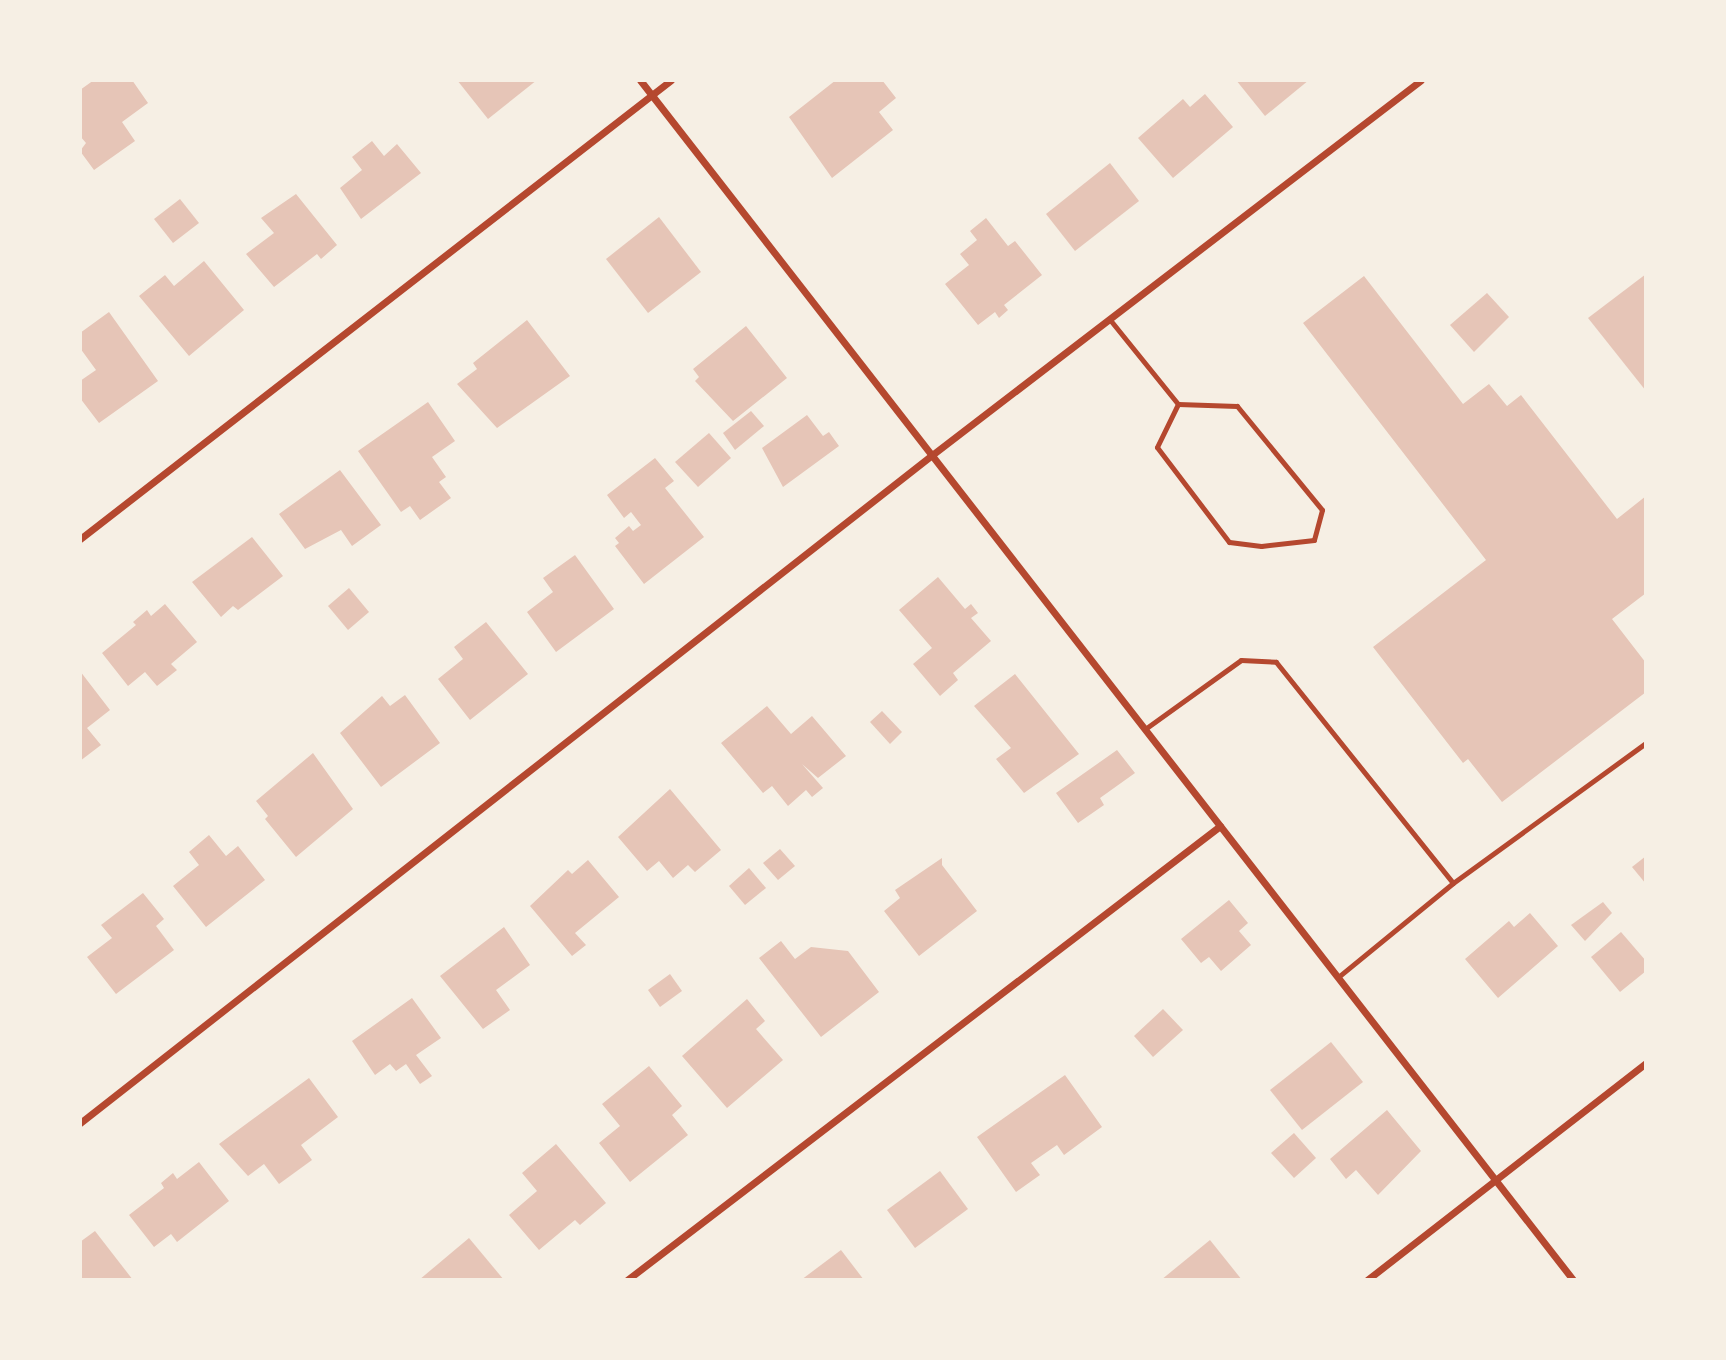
<!DOCTYPE html>
<style>
body{margin:0}
#map{position:relative;width:1726px;height:1360px;overflow:hidden;background:#f6efe4;font-family:Ubuntu,sans-serif}
div>[style]{position:absolute}
.building>*{inset:0;background:#e6c5b7}
.service>*{height:5px;margin:-2.5px;padding:0 2.5px;transform-origin:2.5px;border-radius:2.5px;background:#b5482f}
.minor>*{height:7px;margin:-3.5px;padding:0 3.5px;transform-origin:3.5px;border-radius:3.5px;background:#b5482f}
span{translate:-50% -50%;white-space:nowrap;text-align:center;line-height:1.15;-webkit-text-stroke:5px #f6efe4;paint-order:stroke}
.frame{position:absolute;inset:0;border:82px solid #f6efe4;pointer-events:none}
</style>
<div id="map">
<div class="building">
<i style="clip-path:polygon(94px 80px,132px 80px,148px 103px,122px 122px,135px 141px,94px 170px,80px 151px,86px 143px,80px 136px,80px 90px)"></i>
<i style="clip-path:polygon(457px 80px,537px 80px,488px 119px)"></i>
<i style="clip-path:polygon(836px 80px,882px 80px,896px 98px,879px 112px,893px 130px,832px 178px,789px 117px)"></i>
<i style="clip-path:polygon(1236px 80px,1309px 80px,1265px 116px)"></i>
<i style="clip-path:polygon(1205px 94px,1233px 127px,1173px 178px,1138px 138px,1183px 99px,1190px 107px)"></i>
<i style="clip-path:polygon(372px 141px,384px 156px,397px 144px,421px 173px,361px 219px,340px 188px,362px 170px,352px 157px)"></i>
<i style="clip-path:polygon(1110px 163px,1139px 201px,1075px 251px,1046px 214px)"></i>
<i style="clip-path:polygon(296px 194px,337px 245px,321px 259px,317px 254px,274px 287px,246px 254px,274px 233px,261px 218px)"></i>
<i style="clip-path:polygon(180px 199px,199px 223px,173px 243px,154px 219px)"></i>
<i style="clip-path:polygon(659px 217px,701px 272px,648px 313px,606px 259px)"></i>
<i style="clip-path:polygon(986px 218px,1008px 246px,1015px 241px,1042px 275px,1004px 305px,1008px 310px,999px 318px,995px 312px,978px 325px,945px 284px,969px 265px,960px 254px,977px 240px,970px 231px)"></i>
<i style="clip-path:polygon(204px 261px,244px 310px,189px 356px,139px 296px,165px 275px,174px 286px)"></i>
<i style="clip-path:polygon(1646px 274px,1646px 391px,1588px 318px)"></i>
<i style="clip-path:polygon(1364px 276px,1463px 404px,1489px 384px,1507px 406px,1521px 395px,1617px 519px,1646px 496px,1646px 593px,1612px 619px,1646px 663px,1646px 692px,1502px 802px,1468px 759px,1463px 763px,1373px 647px,1486px 560px,1303px 323px)"></i>
<i style="clip-path:polygon(1487px 293px,1509px 317px,1474px 352px,1450px 325px)"></i>
<i style="clip-path:polygon(109px 312px,158px 381px,99px 423px,80px 398px,80px 381px,96px 370px,80px 348px,80px 333px)"></i>
<i style="clip-path:polygon(527px 320px,570px 376px,497px 428px,457px 384px,477px 369px,473px 363px)"></i>
<i style="clip-path:polygon(746px 326px,787px 378px,733px 421px,695px 381px,699px 377px,693px 369px)"></i>
<i style="clip-path:polygon(428px 402px,455px 441px,432px 457px,446px 477px,439px 482px,451px 498px,420px 520px,410px 506px,401px 512px,358px 451px)"></i>
<i style="clip-path:polygon(751px 411px,764px 426px,735px 450px,723px 433px)"></i>
<i style="clip-path:polygon(807px 415px,823px 436px,829px 432px,839px 446px,783px 487px,762px 448px)"></i>
<i style="clip-path:polygon(709px 433px,731px 458px,698px 487px,675px 462px)"></i>
<i style="clip-path:polygon(655px 458px,674px 481px,665px 488px,704px 537px,644px 584px,615px 546px,619px 543px,615px 538px,629px 526px,633px 531px,641px 525px,631px 512px,624px 518px,607px 495px)"></i>
<i style="clip-path:polygon(340px 470px,381px 525px,352px 546px,341px 530px,305px 549px,279px 514px)"></i>
<i style="clip-path:polygon(252px 537px,283px 576px,238px 610px,233px 606px,221px 617px,192px 582px)"></i>
<i style="clip-path:polygon(575px 555px,614px 609px,556px 652px,527px 612px,553px 592px,543px 578px)"></i>
<i style="clip-path:polygon(938px 577px,965px 609px,971px 604px,978px 613px,971px 618px,991px 641px,953px 673px,958px 680px,940px 696px,913px 664px,932px 648px,899px 610px)"></i>
<i style="clip-path:polygon(349px 588px,369px 612px,348px 630px,328px 606px)"></i>
<i style="clip-path:polygon(165px 604px,197px 642px,171px 664px,177px 670px,157px 686px,145px 672px,128px 686px,102px 653px,136px 625px,133px 622px,147px 610px,151px 616px)"></i>
<i style="clip-path:polygon(486px 622px,528px 674px,470px 720px,438px 679px,463px 659px,454px 647px)"></i>
<i style="clip-path:polygon(80px 671px,110px 710px,87px 728px,101px 745px,80px 761px)"></i>
<i style="clip-path:polygon(1015px 674px,1079px 754px,1024px 793px,996px 759px,1011px 748px,974px 706px)"></i>
<i style="clip-path:polygon(405px 695px,440px 743px,381px 787px,340px 733px,382px 696px,390px 706px)"></i>
<i style="clip-path:polygon(767px 706px,791px 734px,812px 716px,846px 756px,818px 778px,802px 764px,823px 788px,812px 797px,806px 790px,788px 806px,772px 786px,763px 793px,721px 743px)"></i>
<i style="clip-path:polygon(882px 711px,902px 732px,890px 744px,870px 722px)"></i>
<i style="clip-path:polygon(1117px 750px,1135px 773px,1100px 798px,1104px 805px,1078px 823px,1056px 793px)"></i>
<i style="clip-path:polygon(313px 753px,353px 809px,296px 857px,265px 819px,268px 816px,256px 801px)"></i>
<i style="clip-path:polygon(670px 789px,721px 850px,695px 872px,688px 865px,673px 878px,659px 861px,647px 871px,618px 837px)"></i>
<i style="clip-path:polygon(209px 835px,226px 856px,238px 846px,265px 880px,206px 927px,173px 886px,199px 865px,189px 852px)"></i>
<i style="clip-path:polygon(780px 849px,795px 866px,778px 880px,763px 863px)"></i>
<i style="clip-path:polygon(1646px 856px,1646px 884px,1632px 867px)"></i>
<i style="clip-path:polygon(942px 858px,942px 865px,977px 911px,919px 956px,884px 911px,900px 898px,895px 890px)"></i>
<i style="clip-path:polygon(588px 860px,619px 897px,575px 933px,586px 945px,572px 956px,530px 906px,568px 870px,572px 874px)"></i>
<i style="clip-path:polygon(749px 868px,766px 888px,745px 905px,729px 886px)"></i>
<i style="clip-path:polygon(143px 893px,164px 919px,156px 926px,174px 950px,116px 994px,87px 957px,112px 938px,101px 925px)"></i>
<i style="clip-path:polygon(1229px 900px,1248px 923px,1239px 931px,1251px 945px,1221px 971px,1209px 957px,1201px 963px,1181px 939px)"></i>
<i style="clip-path:polygon(1603px 902px,1612px 913px,1585px 941px,1571px 925px)"></i>
<i style="clip-path:polygon(1530px 913px,1558px 946px,1498px 998px,1465px 959px,1509px 921px,1514px 927px)"></i>
<i style="clip-path:polygon(504px 927px,530px 965px,496px 990px,510px 1010px,483px 1029px,440px 976px)"></i>
<i style="clip-path:polygon(1621px 932px,1646px 961px,1646px 971px,1620px 992px,1591px 957px)"></i>
<i style="clip-path:polygon(781px 941px,795px 959px,811px 947px,848px 951px,879px 992px,821px 1037px,759px 958px)"></i>
<i style="clip-path:polygon(670px 974px,682px 991px,660px 1007px,648px 990px)"></i>
<i style="clip-path:polygon(412px 998px,441px 1038px,416px 1055px,432px 1076px,420px 1084px,406px 1064px,396px 1071px,390px 1064px,375px 1075px,352px 1041px)"></i>
<i style="clip-path:polygon(747px 999px,765px 1021px,756px 1029px,783px 1060px,727px 1108px,682px 1056px)"></i>
<i style="clip-path:polygon(1163px 1009px,1183px 1030px,1153px 1057px,1134px 1036px)"></i>
<i style="clip-path:polygon(1331px 1042px,1363px 1082px,1302px 1130px,1270px 1090px)"></i>
<i style="clip-path:polygon(649px 1066px,682px 1106px,672px 1115px,688px 1135px,630px 1182px,599px 1143px,620px 1126px,602px 1104px)"></i>
<i style="clip-path:polygon(1065px 1075px,1102px 1127px,1064px 1155px,1057px 1145px,1031px 1163px,1040px 1175px,1016px 1192px,977px 1137px)"></i>
<i style="clip-path:polygon(309px 1078px,338px 1117px,301px 1145px,312px 1160px,279px 1184px,264px 1164px,248px 1176px,219px 1144px)"></i>
<i style="clip-path:polygon(1387px 1110px,1421px 1151px,1378px 1195px,1356px 1170px,1346px 1179px,1330px 1159px)"></i>
<i style="clip-path:polygon(1294px 1133px,1316px 1158px,1294px 1178px,1271px 1153px)"></i>
<i style="clip-path:polygon(556px 1144px,606px 1203px,580px 1225px,575px 1220px,539px 1250px,509px 1215px,537px 1191px,522px 1173px)"></i>
<i style="clip-path:polygon(199px 1162px,229px 1201px,177px 1242px,171px 1234px,154px 1247px,129px 1215px,164px 1188px,161px 1183px,173px 1173px,177px 1179px)"></i>
<i style="clip-path:polygon(940px 1171px,968px 1209px,915px 1248px,887px 1210px)"></i>
<i style="clip-path:polygon(95px 1231px,133px 1280px,80px 1280px,80px 1242px)"></i>
<i style="clip-path:polygon(469px 1238px,504px 1280px,419px 1280px)"></i>
<i style="clip-path:polygon(1210px 1240px,1242px 1280px,1161px 1280px)"></i>
<i style="clip-path:polygon(841px 1250px,864px 1280px,801px 1280px)"></i>
</div>
<div class="service">
<i style="left:1111px;top:321px;width:107px;rotate:51.1deg"></i>
<i style="left:1178px;top:404px;width:59px;rotate:1.9deg"></i>
<i style="left:1237px;top:406px;width:134px;rotate:50.7deg"></i>
<i style="left:1322px;top:510px;width:31px;rotate:105deg"></i>
<i style="left:1314px;top:540px;width:53px;rotate:173.5deg"></i>
<i style="left:1261px;top:546px;width:32px;rotate:-173deg"></i>
<i style="left:1229px;top:542px;width:119px;rotate:-127.2deg"></i>
<i style="left:1157px;top:447px;width:48px;rotate:-64deg"></i>
<i style="left:1145px;top:729px;width:118px;rotate:-35.7deg"></i>
<i style="left:1241px;top:660px;width:35px;rotate:3deg"></i>
<i style="left:1276px;top:662px;width:283px;rotate:51.3deg"></i>
<i style="left:1453px;top:883px;width:149px;rotate:140.7deg"></i>
<i style="left:1453px;top:883px;width:238px;rotate:-36deg"></i>
</div>
<div class="minor">
<i style="left:640px;top:80px;width:1520px;rotate:52.13deg"></i>
<i style="left:80px;top:539px;width:748px;rotate:-37.83deg"></i>
<i style="left:80px;top:1123px;width:1083px;rotate:-38.1deg"></i>
<i style="left:932px;top:455px;width:616px;rotate:-37.48deg"></i>
<i style="left:627px;top:1280px;width:747px;rotate:-37.44deg"></i>
<i style="left:1367px;top:1280px;width:353px;rotate:-37.9deg"></i>
</div>
<div class="frame"></div>
</div>
